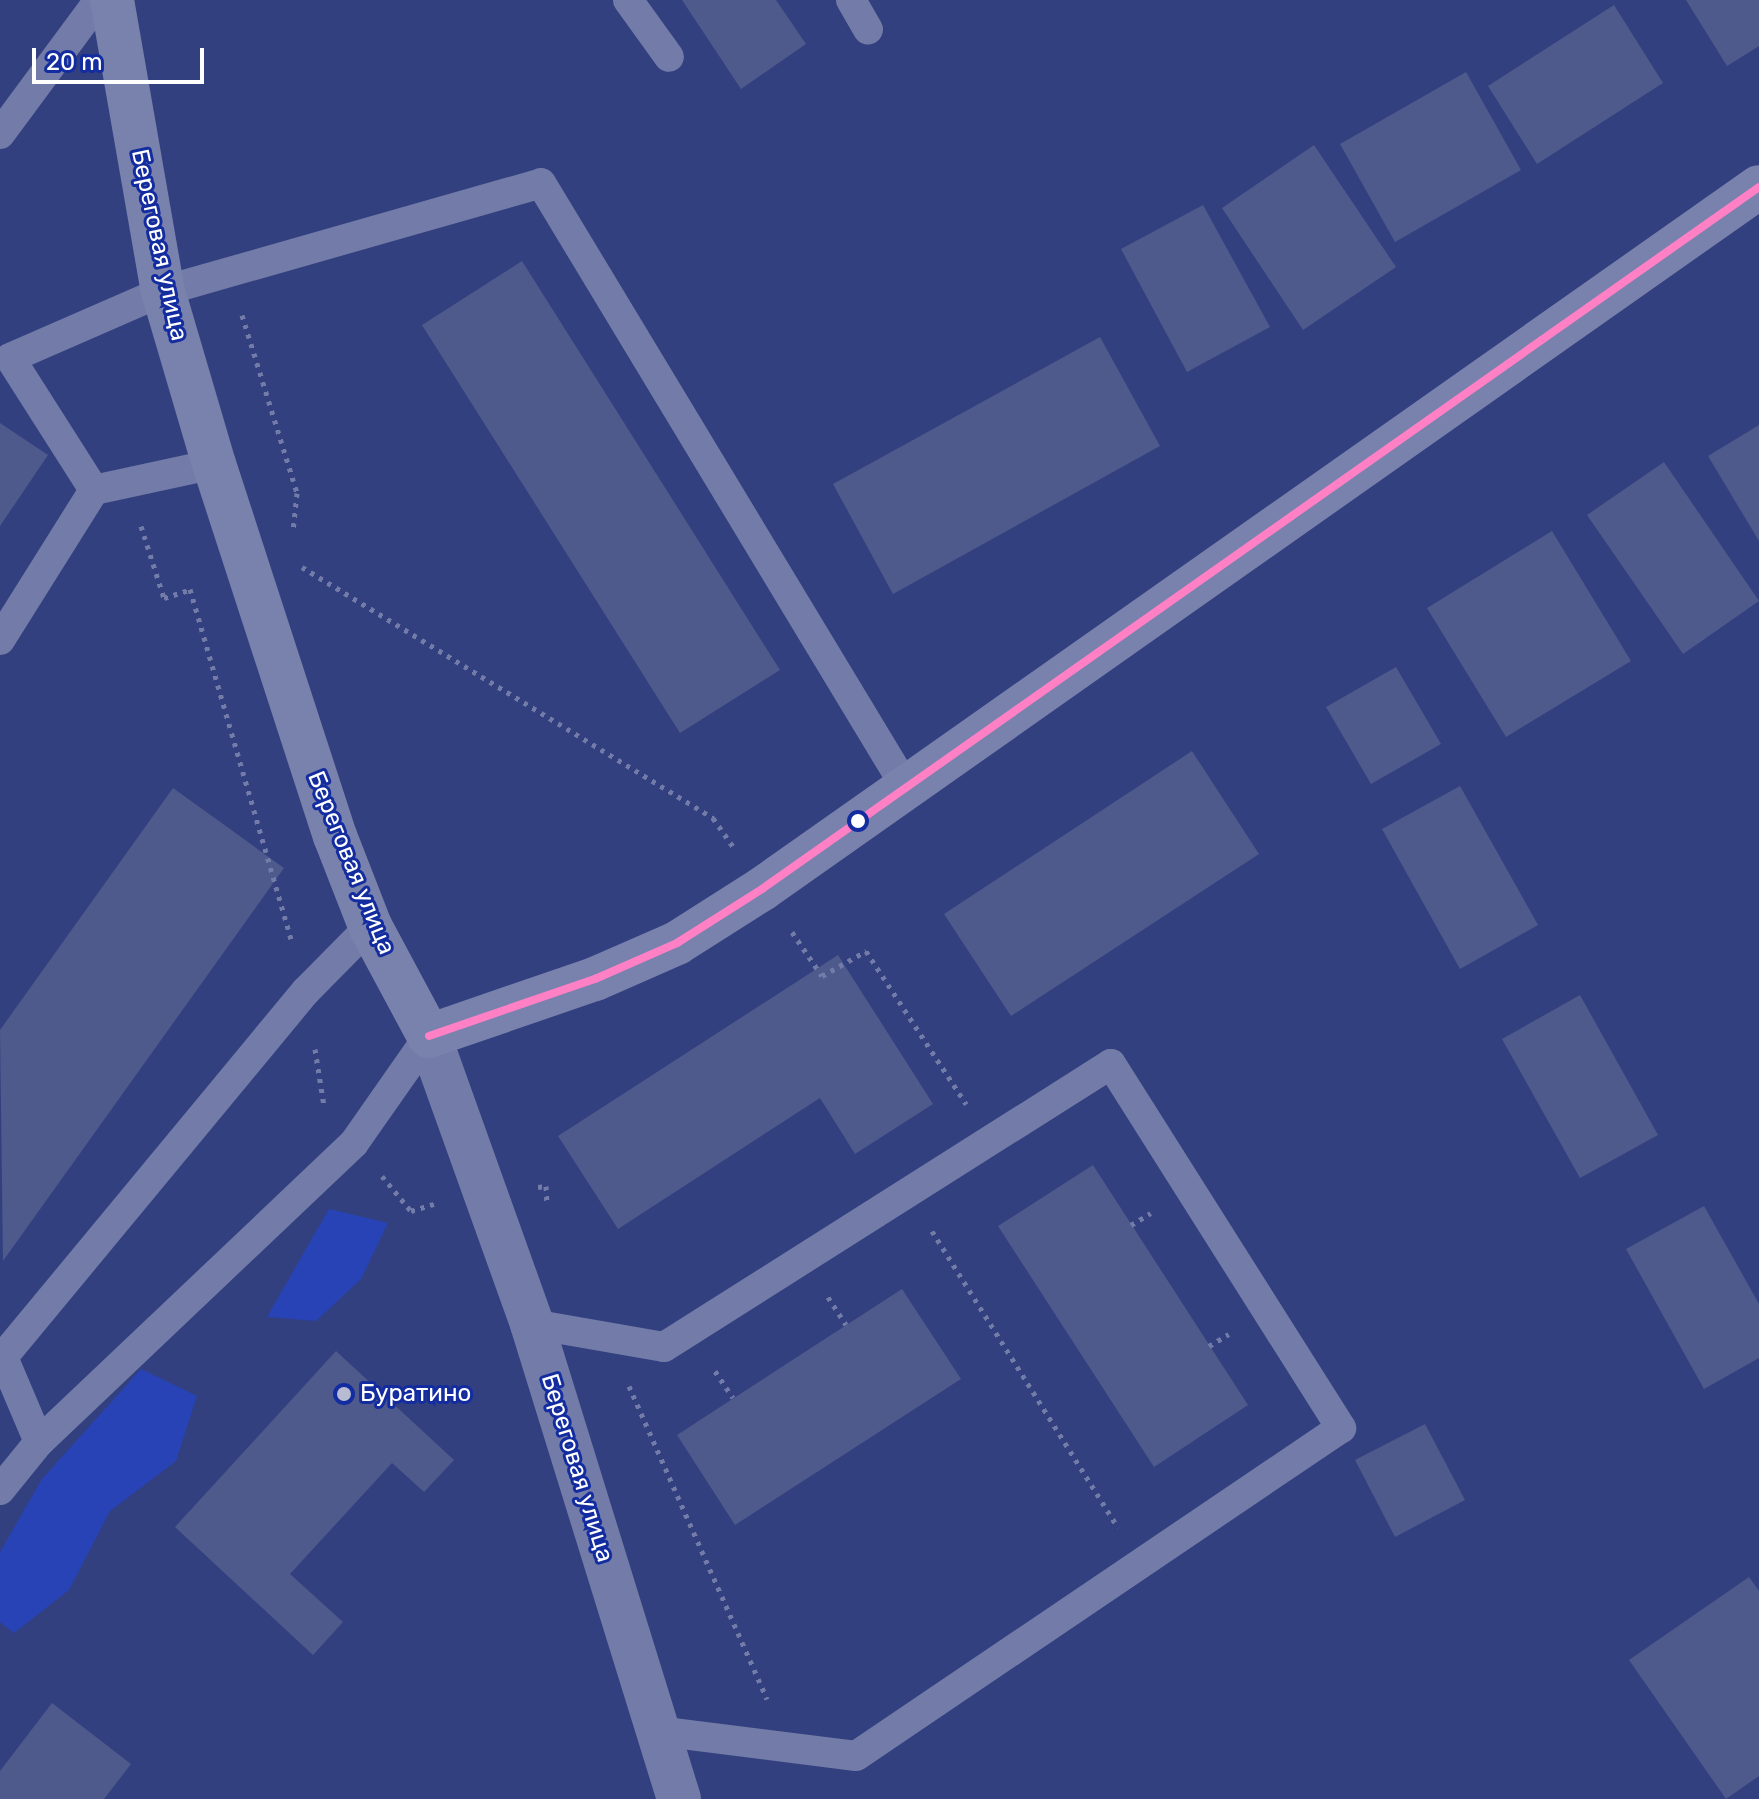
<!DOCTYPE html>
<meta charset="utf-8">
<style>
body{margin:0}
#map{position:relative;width:1759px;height:1799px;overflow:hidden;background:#33407f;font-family:Rubik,sans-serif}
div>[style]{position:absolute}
.green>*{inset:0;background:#2743b5}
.building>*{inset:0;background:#4e598c}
.path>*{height:5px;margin-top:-2.5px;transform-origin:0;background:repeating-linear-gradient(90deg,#737ca8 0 4px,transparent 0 10px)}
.lane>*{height:30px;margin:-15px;padding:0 15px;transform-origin:15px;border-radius:15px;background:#737ca8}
.street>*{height:44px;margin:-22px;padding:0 22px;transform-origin:22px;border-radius:22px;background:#737ca8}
.secondary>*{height:44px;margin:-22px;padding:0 22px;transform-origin:22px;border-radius:22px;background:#7981ad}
.bus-1>*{height:8px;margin:-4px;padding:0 4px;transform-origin:4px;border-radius:4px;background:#ff80c5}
.dots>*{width:22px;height:22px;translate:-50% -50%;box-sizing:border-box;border:4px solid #132c9f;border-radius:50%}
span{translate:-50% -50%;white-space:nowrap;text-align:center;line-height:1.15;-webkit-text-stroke:6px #132c9f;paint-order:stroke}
.street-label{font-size:24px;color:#fff}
.poi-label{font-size:24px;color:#fff}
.left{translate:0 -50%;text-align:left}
.scale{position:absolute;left:32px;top:48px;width:172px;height:36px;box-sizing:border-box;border:4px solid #fff;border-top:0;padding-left:10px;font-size:24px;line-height:28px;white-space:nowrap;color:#fff;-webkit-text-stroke:6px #132c9f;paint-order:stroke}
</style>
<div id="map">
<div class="green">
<i style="clip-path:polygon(329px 1209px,388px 1223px,361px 1279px,316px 1321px,267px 1317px)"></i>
<i style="clip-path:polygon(141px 1369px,197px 1396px,176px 1461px,110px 1511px,69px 1590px,14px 1633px,0 1622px,0 1552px,42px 1479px)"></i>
</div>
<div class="building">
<i style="clip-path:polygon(682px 0,776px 0,806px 44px,741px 89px)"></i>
<i style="clip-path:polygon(1686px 0,1759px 0,1759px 46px,1727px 66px)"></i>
<i style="clip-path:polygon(1614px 5px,1663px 83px,1537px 164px,1488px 86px)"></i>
<i style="clip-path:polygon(1466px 72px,1521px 170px,1395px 242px,1340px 144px)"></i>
<i style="clip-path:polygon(1314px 145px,1396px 267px,1303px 330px,1222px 208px)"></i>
<i style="clip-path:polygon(1203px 205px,1270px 327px,1187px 372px,1121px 249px)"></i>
<i style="clip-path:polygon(522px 261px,780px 670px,680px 733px,422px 325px)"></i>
<i style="clip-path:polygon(1100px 337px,1160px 446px,893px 594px,833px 484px)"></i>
<i style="clip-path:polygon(0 423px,48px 455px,0 526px)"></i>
<i style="clip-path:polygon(1759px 425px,1759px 541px,1708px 456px)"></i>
<i style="clip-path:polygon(1664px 462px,1759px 601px,1683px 654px,1587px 515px)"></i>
<i style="clip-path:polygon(1552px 531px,1631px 661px,1506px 737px,1427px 608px)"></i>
<i style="clip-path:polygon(1396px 667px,1441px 744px,1371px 784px,1326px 707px)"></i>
<i style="clip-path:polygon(1192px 751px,1259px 854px,1011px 1016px,944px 914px)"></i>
<i style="clip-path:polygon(1460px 786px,1538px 925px,1460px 969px,1382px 829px)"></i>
<i style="clip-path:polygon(173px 788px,284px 868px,3px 1261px,0 1030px)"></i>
<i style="clip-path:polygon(838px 955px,933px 1104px,855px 1154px,820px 1098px,618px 1229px,558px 1136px)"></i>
<i style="clip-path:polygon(1580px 995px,1658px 1135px,1580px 1178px,1502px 1039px)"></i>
<i style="clip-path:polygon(1093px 1165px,1248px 1405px,1154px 1467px,998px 1226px)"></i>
<i style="clip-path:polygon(1704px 1206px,1759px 1304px,1759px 1358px,1704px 1389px,1626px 1249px)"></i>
<i style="clip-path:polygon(902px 1289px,961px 1379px,735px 1525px,677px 1435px)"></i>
<i style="clip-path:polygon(336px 1351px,454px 1460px,424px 1492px,392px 1463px,290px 1574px,343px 1622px,313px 1655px,175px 1527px)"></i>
<i style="clip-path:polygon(1425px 1424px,1465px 1500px,1395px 1537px,1355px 1460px)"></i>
<i style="clip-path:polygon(1749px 1577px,1759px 1591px,1759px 1776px,1726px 1799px,1629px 1660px)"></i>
<i style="clip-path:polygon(52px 1703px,131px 1764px,104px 1799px,0 1799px,0 1771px)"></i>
</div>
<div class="path">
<i style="left:242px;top:315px;width:186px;rotate:72.8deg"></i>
<i style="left:297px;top:493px;width:36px;rotate:96deg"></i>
<i style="left:141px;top:526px;width:76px;rotate:72.3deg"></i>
<i style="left:164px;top:598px;width:29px;rotate:-18deg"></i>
<i style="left:302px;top:567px;width:482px;rotate:31.4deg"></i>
<i style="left:713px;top:818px;width:37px;rotate:55deg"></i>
<i style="left:190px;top:589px;width:367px;rotate:73.9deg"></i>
<i style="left:792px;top:932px;width:53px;rotate:55.7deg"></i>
<i style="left:822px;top:976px;width:51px;rotate:-29.6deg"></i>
<i style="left:866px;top:951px;width:183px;rotate:56.8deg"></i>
<i style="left:315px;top:1049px;width:58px;rotate:81deg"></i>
<i style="left:382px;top:1176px;width:45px;rotate:50.4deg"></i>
<i style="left:411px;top:1211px;width:24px;rotate:-17deg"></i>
<i style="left:538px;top:1187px;width:8px;rotate:-7deg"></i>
<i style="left:546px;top:1186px;width:19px;rotate:87deg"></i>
<i style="left:1131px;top:1225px;width:23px;rotate:-31deg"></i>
<i style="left:932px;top:1231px;width:350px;rotate:57.9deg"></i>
<i style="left:828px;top:1297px;width:33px;rotate:57deg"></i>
<i style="left:1209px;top:1346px;width:23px;rotate:-31deg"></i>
<i style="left:715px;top:1371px;width:32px;rotate:56deg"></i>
<i style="left:629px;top:1386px;width:342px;rotate:66.2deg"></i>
</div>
<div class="lane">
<i style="left:628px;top:0;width:70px;rotate:54.3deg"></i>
<i style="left:851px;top:0;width:34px;rotate:60deg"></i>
<i style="left:0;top:134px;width:167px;rotate:-53.5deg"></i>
<i style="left:94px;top:490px;width:123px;rotate:-12.2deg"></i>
<i style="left:0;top:640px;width:177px;rotate:-57.9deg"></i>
<i style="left:94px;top:490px;width:156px;rotate:-122.5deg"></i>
<i style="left:10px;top:358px;width:167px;rotate:-23.6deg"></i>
<i style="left:163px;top:291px;width:393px;rotate:-15.9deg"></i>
<i style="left:541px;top:183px;width:708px;rotate:58.87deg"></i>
<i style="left:532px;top:1324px;width:134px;rotate:9.9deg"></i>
<i style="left:664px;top:1347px;width:529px;rotate:-32.34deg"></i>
<i style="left:1111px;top:1064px;width:431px;rotate:57.7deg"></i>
<i style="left:1341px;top:1428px;width:585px;rotate:145.93deg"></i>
<i style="left:856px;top:1756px;width:199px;rotate:-172.8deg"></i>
<i style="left:39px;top:1442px;width:92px;rotate:-113deg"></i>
<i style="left:3px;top:1357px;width:475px;rotate:-50.4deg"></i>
<i style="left:306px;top:991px;width:91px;rotate:-45.4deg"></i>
<i style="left:0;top:1490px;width:62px;rotate:-50.9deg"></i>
<i style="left:39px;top:1442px;width:434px;rotate:-43.5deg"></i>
<i style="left:354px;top:1143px;width:131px;rotate:-55deg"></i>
</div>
<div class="street">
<i style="left:429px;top:1036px;width:306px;rotate:70.3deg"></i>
<i style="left:532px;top:1324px;width:497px;rotate:72.8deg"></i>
</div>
<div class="secondary">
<i style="left:112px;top:0;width:295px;rotate:80.1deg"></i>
<i style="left:163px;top:291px;width:180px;rotate:73.6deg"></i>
<i style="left:214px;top:464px;width:391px;rotate:72deg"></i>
<i style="left:335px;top:836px;width:97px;rotate:68.7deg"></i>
<i style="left:370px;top:926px;width:125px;rotate:61.8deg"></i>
<i style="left:429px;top:1036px;width:176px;rotate:-19deg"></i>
<i style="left:595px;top:979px;width:90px;rotate:-23.7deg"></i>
<i style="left:677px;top:943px;width:101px;rotate:-32.4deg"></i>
<i style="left:762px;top:889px;width:1219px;rotate:-35.15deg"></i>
</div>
<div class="bus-1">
<i style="left:429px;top:1036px;width:176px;rotate:-19deg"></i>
<i style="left:595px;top:979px;width:90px;rotate:-23.7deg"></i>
<i style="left:677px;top:943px;width:101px;rotate:-32.4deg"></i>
<i style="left:762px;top:889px;width:1219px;rotate:-35.15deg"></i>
</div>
<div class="dots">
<i style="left:858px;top:821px;background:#fff"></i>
<i style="left:344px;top:1394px;background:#b8bcd2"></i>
</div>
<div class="street-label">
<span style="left:159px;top:245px;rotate:78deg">Береговая улица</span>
<span style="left:351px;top:863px;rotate:68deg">Береговая улица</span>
<span style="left:577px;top:1468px;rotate:73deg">Береговая улица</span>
</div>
<div class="poi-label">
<span class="left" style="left:360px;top:1394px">Буратино</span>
</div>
<div class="scale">20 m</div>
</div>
